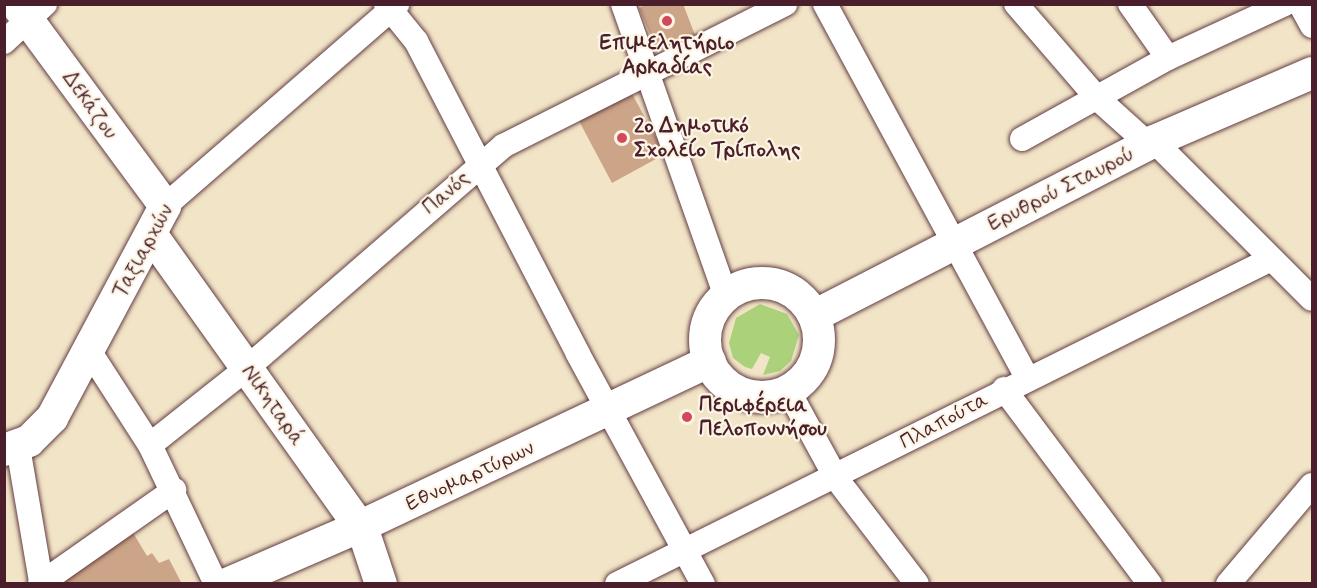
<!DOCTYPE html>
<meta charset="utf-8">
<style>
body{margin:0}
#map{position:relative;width:1317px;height:588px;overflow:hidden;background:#f2e4c7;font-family:Mynerve,sans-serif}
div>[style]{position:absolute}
.green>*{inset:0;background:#acd17b}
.building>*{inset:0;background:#cca588}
.roads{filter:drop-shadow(0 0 2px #633d42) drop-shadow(0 0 2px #633d42)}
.minor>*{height:24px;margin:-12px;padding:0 12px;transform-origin:12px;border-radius:12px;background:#fff}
.major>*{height:32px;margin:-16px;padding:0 16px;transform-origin:16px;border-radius:16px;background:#fff}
.major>.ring{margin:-16px;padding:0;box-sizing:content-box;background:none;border:32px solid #fff;border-radius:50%}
.dots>*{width:16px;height:16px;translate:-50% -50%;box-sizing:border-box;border:3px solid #fcf5e5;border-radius:50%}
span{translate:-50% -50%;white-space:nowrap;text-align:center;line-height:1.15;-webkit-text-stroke:4.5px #fcf5e5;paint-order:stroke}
.poi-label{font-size:21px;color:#4a1f2b;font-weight:700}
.left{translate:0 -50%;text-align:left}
.street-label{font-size:21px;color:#4a1f2b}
.frame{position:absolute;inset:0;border:6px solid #4a1f2b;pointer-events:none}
</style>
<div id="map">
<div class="green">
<i style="clip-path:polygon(760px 304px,787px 314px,799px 335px,791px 361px,780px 371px,763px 375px,770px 357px,761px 353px,752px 369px,745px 367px,733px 358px,729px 343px,736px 318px)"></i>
</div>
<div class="building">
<i style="clip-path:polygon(647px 4px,683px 4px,695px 35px,657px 51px,639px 8px)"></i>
<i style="clip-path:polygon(631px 92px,665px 154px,612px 183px,579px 121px)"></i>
<i style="clip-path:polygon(132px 531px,147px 556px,152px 553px,159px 563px,169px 559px,182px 584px,67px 584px,60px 575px)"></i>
</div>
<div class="roads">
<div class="minor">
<i style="left:386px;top:4px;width:48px;rotate:51deg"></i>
<i style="left:416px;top:41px;width:352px;rotate:62.6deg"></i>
<i style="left:578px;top:354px;width:262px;rotate:61.5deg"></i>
<i style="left:623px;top:4px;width:310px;rotate:70.6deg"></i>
<i style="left:825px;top:4px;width:425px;rotate:61.6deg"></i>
<i style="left:1016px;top:4px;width:124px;rotate:49.2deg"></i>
<i style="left:1097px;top:98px;width:69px;rotate:42deg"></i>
<i style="left:1130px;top:4px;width:66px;rotate:54.9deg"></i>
<i style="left:1300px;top:4px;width:25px;rotate:61deg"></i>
<i style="left:4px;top:42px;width:56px;rotate:-42.8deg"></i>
<i style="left:1022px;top:139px;width:167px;rotate:-29deg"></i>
<i style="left:1168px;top:58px;width:129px;rotate:-24.8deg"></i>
<i style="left:1154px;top:141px;width:223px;rotate:45deg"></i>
<i style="left:165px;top:206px;width:308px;rotate:-41deg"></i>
<i style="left:90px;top:352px;width:111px;rotate:57.2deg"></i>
<i style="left:150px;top:445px;width:154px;rotate:64.6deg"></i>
<i style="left:1004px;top:389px;width:244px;rotate:53.2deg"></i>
<i style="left:788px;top:390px;width:100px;rotate:61.4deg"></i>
<i style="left:836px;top:478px;width:133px;rotate:52.6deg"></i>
<i style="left:150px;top:445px;width:124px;rotate:-38.4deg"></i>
<i style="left:247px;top:368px;width:339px;rotate:-40.9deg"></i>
<i style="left:503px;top:146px;width:316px;rotate:-26.7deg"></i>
<i style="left:18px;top:447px;width:136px;rotate:80.3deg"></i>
<i style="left:40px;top:584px;width:164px;rotate:-35deg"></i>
<i style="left:617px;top:584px;width:730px;rotate:-26.42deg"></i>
<i style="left:1228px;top:584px;width:130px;rotate:-49.7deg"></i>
</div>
<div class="major">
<i style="left:151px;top:234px;width:367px;rotate:54.5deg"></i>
<i style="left:364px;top:533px;width:54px;rotate:71.6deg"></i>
<i class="ring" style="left:705px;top:283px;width:82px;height:82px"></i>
<i style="left:814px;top:316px;width:382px;rotate:-27.2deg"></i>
<i style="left:1154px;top:141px;width:172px;rotate:-23.3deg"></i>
<i style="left:4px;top:450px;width:27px;rotate:-20deg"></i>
<i style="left:29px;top:441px;width:33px;rotate:-45deg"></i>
<i style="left:52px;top:418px;width:240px;rotate:-61.9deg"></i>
<i style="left:165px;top:206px;width:251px;rotate:-126.4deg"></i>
<i style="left:227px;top:584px;width:144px;rotate:-23.4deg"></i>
<i style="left:359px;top:527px;width:388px;rotate:-25.3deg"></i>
</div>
</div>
<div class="dots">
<i style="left:667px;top:21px;background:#d1495b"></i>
<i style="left:622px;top:138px;background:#d1495b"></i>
<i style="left:687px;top:417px;background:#d1495b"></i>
</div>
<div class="poi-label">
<span style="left:667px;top:55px">Επιμελητήριο<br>Αρκαδίας</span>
<span class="left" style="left:634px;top:138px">2ο Δημοτικό<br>Σχολείο Τρίπολης</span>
<span class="left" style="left:699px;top:417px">Περιφέρεια<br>Πελοποννήσου</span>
</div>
<div class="street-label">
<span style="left:90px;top:105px;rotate:54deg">Δεκάζου</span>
<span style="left:1061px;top:189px;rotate:-27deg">Ερυθρού Σταυρού</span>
<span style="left:446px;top:193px;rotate:-41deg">Πανός</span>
<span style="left:143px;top:251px;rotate:-61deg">Ταξιαρχών</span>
<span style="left:273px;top:405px;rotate:55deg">Νικηταρά</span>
<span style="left:944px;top:421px;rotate:-28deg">Πλαπούτα</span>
<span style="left:470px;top:476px;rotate:-25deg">Εθνομαρτύρων</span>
</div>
<div class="frame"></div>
</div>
